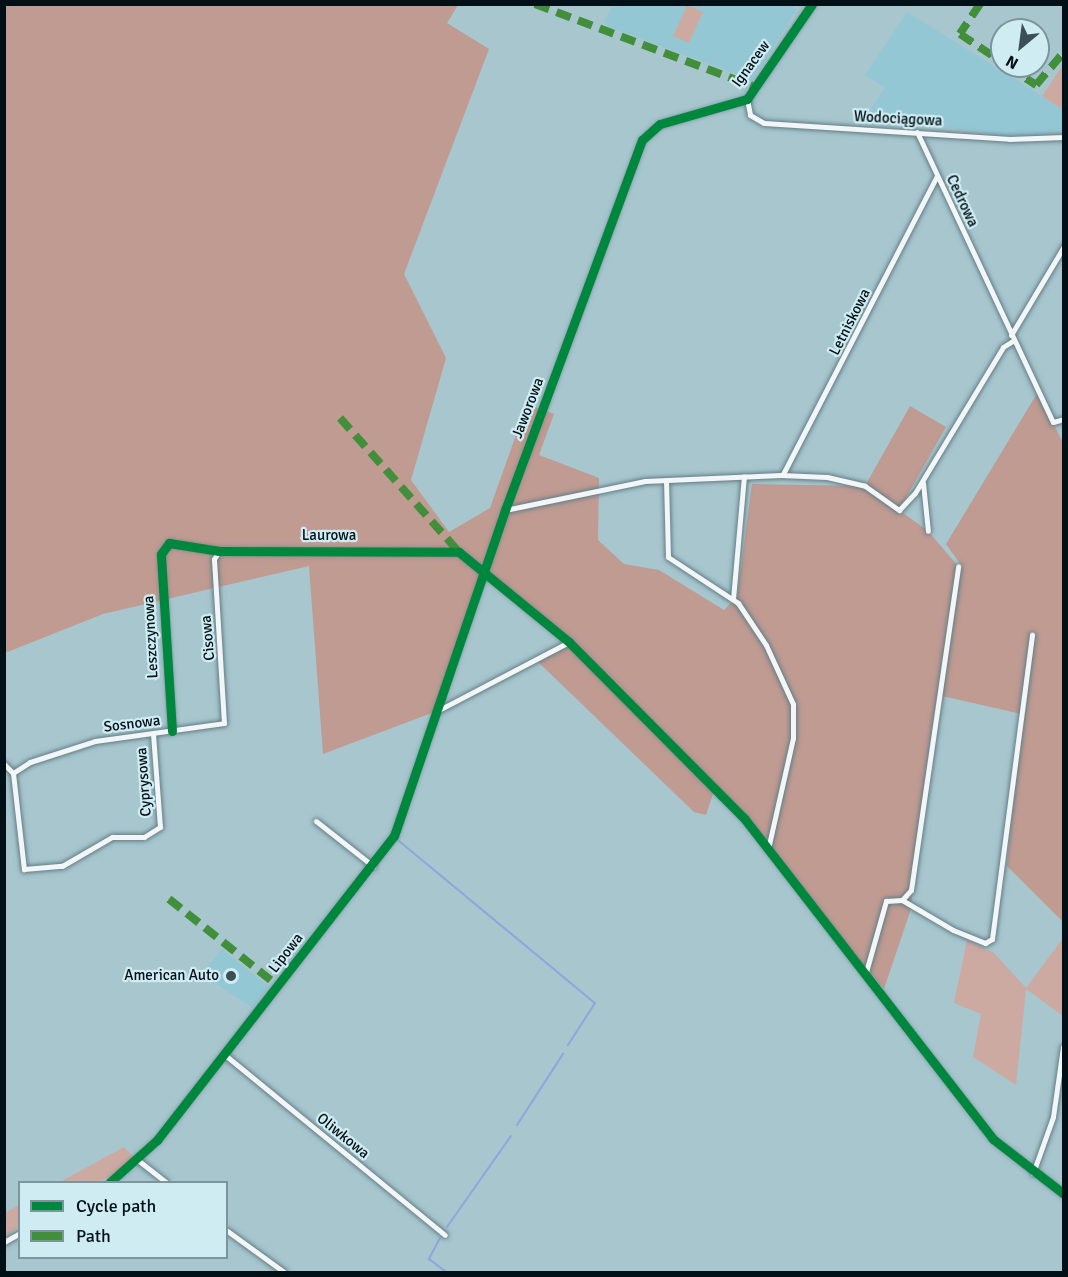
<!DOCTYPE html>
<meta charset="utf-8">
<style>
body{margin:0}
#map{position:relative;width:1068px;height:1277px;overflow:hidden;background:#a7c6ce;font-family:Signika,sans-serif}
div>[style]{position:absolute}
.built>*{inset:0;background:#94c7d4}
.green>*{inset:0;background:#ccaaa2}
.forest>*{inset:0;background:#bf9b92}
.stream>*{height:2px;margin:-1px;padding:0 1px;transform-origin:1px;border-radius:1px;background:#91a4de}
.roads{filter:drop-shadow(0 0 2px #647e84) drop-shadow(0 0 2px #647e84)}
.minor>*{height:5px;margin:-2.5px;padding:0 2.5px;transform-origin:2.5px;border-radius:2.5px;background:#f2f6f8}
.quiet>*{height:8px;margin-top:-4px;transform-origin:0;background:repeating-linear-gradient(90deg,#428f3b 0 15px,transparent 0 23px)}
.cycleway>*{height:9px;margin:-4.5px;padding:0 4.5px;transform-origin:4.5px;border-radius:4.5px;background:#00873e}
.dots>*{width:16px;height:16px;translate:-50% -50%;box-sizing:border-box;border:3px solid #cfecf3;border-radius:50%}
span{translate:-50% -50%;white-space:nowrap;text-align:center;line-height:1.15;-webkit-text-stroke:4.5px #cfecf3;paint-order:stroke}
.street-label{font-size:15px;color:#001016}
.poi-label{font-size:15px;color:#001016}
.right{translate:-100% -50%;text-align:right}
.frame{position:absolute;inset:0;border:6px solid #001016;pointer-events:none}
.legend{position:absolute;left:18px;top:1181px;width:210px;height:78px;box-sizing:border-box;background:#cfecf3;border:2px solid #7c949b;margin:0;padding:8px 10px;list-style:none;font-size:18px;color:#001016}
.legend li{display:flex;align-items:center;gap:12px;height:30px}
.legend b{width:30px;border:2px solid #7c949b}
.north{position:absolute;left:990px;top:18px;width:60px;height:60px;box-sizing:border-box;background:#cfecf3;border:2px solid #7c949b;border-radius:50%;rotate:209deg;font-size:16px;font-weight:700;line-height:24px;text-align:center;color:#001016}
.north::after{content:'';display:block;margin:auto;width:21px;height:27px;background:#3a5056;clip-path:polygon(50% 0,100% 100%,50% 72%,0 100%)}
</style>
<div id="map">
<div class="built">
<i style="clip-path:polygon(788px 4px,797px 9px,752px 80px,607px 26px,604px 21px,613px 5px)"></i>
<i style="clip-path:polygon(907px 12px,1063px 109px,1063px 132px,1015px 137px,896px 120px,862px 122px,885px 88px,865px 75px)"></i>
<i style="clip-path:polygon(222px 949px,268px 986px,253px 1008px,201px 974px)"></i>
</div>
<div class="green">
<i style="clip-path:polygon(687px 5px,703px 12px,689px 43px,673px 36px)"></i>
<i style="clip-path:polygon(1063px 65px,1063px 110px,1042px 96px)"></i>
<i style="clip-path:polygon(1063px 938px,1063px 1016px,1026px 989px,1016px 1085px,973px 1057px,981px 1014px,954px 1003px,967px 940px,994px 953px,1026px 988px)"></i>
<i style="clip-path:polygon(124px 1147px,137px 1161px,99px 1182px,60px 1182px)"></i>
<i style="clip-path:polygon(19px 1205px,19px 1227px,5px 1236px,5px 1213px)"></i>
</div>
<div class="forest">
<i style="clip-path:polygon(5px 5px,458px 5px,447px 23px,489px 49px,404px 274px,446px 358px,411px 480px,449px 532px,490px 508px,527px 404px,554px 414px,539px 455px,599px 478px,598px 540px,624px 564px,659px 570px,724px 610px,737px 597px,752px 484px,865px 486px,910px 406px,946px 427px,899px 510px,928px 531px,958px 566px,950px 607px,961px 565px,946px 544px,1038px 392px,1063px 443px,1063px 922px,1007px 866px,1021px 714px,938px 695px,910px 912px,884px 989px,715px 788px,706px 815px,694px 812px,535px 659px,568px 643px,484px 571px,437px 711px,323px 754px,309px 566px,103px 614px,5px 653px)"></i>
</div>
<div class="stream">
<i style="left:399px;top:841px;width:254px;rotate:39.6deg"></i>
<i style="left:595px;top:1003px;width:50px;rotate:122.7deg"></i>
<i style="left:517px;top:1125px;width:85px;rotate:-57.1deg"></i>
<i style="left:447px;top:1227px;width:111px;rotate:-54.9deg"></i>
<i style="left:440px;top:1238px;width:24px;rotate:118deg"></i>
<i style="left:429px;top:1259px;width:21px;rotate:37deg"></i>
</div>
<div class="roads">
<div class="minor">
<i style="left:747px;top:99px;width:16px;rotate:79deg"></i>
<i style="left:750px;top:115px;width:16px;rotate:30deg"></i>
<i style="left:764px;top:123px;width:246px;rotate:3.7deg"></i>
<i style="left:1009px;top:139px;width:55px;rotate:-2.1deg"></i>
<i style="left:917px;top:132px;width:320px;rotate:64.9deg"></i>
<i style="left:1053px;top:422px;width:11px;rotate:-15deg"></i>
<i style="left:1011px;top:335px;width:104px;rotate:-59.2deg"></i>
<i style="left:783px;top:474px;width:335px;rotate:-62.7deg"></i>
<i style="left:666px;top:480px;width:77px;rotate:88.5deg"></i>
<i style="left:668px;top:557px;width:84px;rotate:33.3deg"></i>
<i style="left:738px;top:603px;width:50px;rotate:56.3deg"></i>
<i style="left:766px;top:645px;width:65px;rotate:65.4deg"></i>
<i style="left:793px;top:704px;width:34px;rotate:90deg"></i>
<i style="left:793px;top:738px;width:114px;rotate:102.7deg"></i>
<i style="left:923px;top:483px;width:48px;rotate:84.1deg"></i>
<i style="left:505px;top:510px;width:143px;rotate:-11.7deg"></i>
<i style="left:645px;top:481px;width:136px;rotate:-2.5deg"></i>
<i style="left:781px;top:475px;width:46px;rotate:2.5deg"></i>
<i style="left:827px;top:477px;width:39px;rotate:13deg"></i>
<i style="left:865px;top:486px;width:42px;rotate:35.2deg"></i>
<i style="left:899px;top:510px;width:23px;rotate:-47deg"></i>
<i style="left:915px;top:493px;width:170px;rotate:-58.9deg"></i>
<i style="left:1003px;top:347px;width:13px;rotate:-32deg"></i>
<i style="left:733px;top:599px;width:123px;rotate:-84.9deg"></i>
<i style="left:437px;top:711px;width:149px;rotate:-27.6deg"></i>
<i style="left:172px;top:731px;width:177px;rotate:-93.6deg"></i>
<i style="left:161px;top:554px;width:14px;rotate:-54deg"></i>
<i style="left:169px;top:543px;width:51px;rotate:9.1deg"></i>
<i style="left:219px;top:551px;width:240px;rotate:0.2deg"></i>
<i style="left:459px;top:552px;width:142px;rotate:39.3deg"></i>
<i style="left:569px;top:642px;width:248px;rotate:45.2deg"></i>
<i style="left:744px;top:818px;width:406px;rotate:52.2deg"></i>
<i style="left:993px;top:1139px;width:90px;rotate:37.8deg"></i>
<i style="left:4px;top:764px;width:13px;rotate:45deg"></i>
<i style="left:13px;top:773px;width:20px;rotate:-33deg"></i>
<i style="left:30px;top:762px;width:68px;rotate:-17.9deg"></i>
<i style="left:95px;top:741px;width:130px;rotate:-7.9deg"></i>
<i style="left:224px;top:723px;width:164px;rotate:-93.5deg"></i>
<i style="left:214px;top:559px;width:9px;rotate:-58deg"></i>
<i style="left:13px;top:773px;width:97px;rotate:83.5deg"></i>
<i style="left:24px;top:869px;width:38px;rotate:-5deg"></i>
<i style="left:62px;top:866px;width:58px;rotate:-30.1deg"></i>
<i style="left:112px;top:837px;width:32px"></i>
<i style="left:144px;top:837px;width:19px;rotate:-32deg"></i>
<i style="left:160px;top:827px;width:93px;rotate:-94.3deg"></i>
<i style="left:316px;top:821px;width:73px;rotate:38.3deg"></i>
<i style="left:902px;top:900px;width:59px;rotate:30.5deg"></i>
<i style="left:953px;top:930px;width:35px;rotate:22deg"></i>
<i style="left:985px;top:943px;width:8px;rotate:-30deg"></i>
<i style="left:992px;top:939px;width:307px;rotate:-82.5deg"></i>
<i style="left:866px;top:972px;width:74px;rotate:-74.3deg"></i>
<i style="left:886px;top:901px;width:16px;rotate:-4deg"></i>
<i style="left:902px;top:900px;width:13px;rotate:-48deg"></i>
<i style="left:911px;top:890px;width:327px;rotate:-81.7deg"></i>
<i style="left:225px;top:1055px;width:284px;rotate:39.3deg"></i>
<i style="left:139px;top:1161px;width:34px;rotate:38deg"></i>
<i style="left:1033px;top:1173px;width:59px;rotate:-70.3deg"></i>
<i style="left:1053px;top:1117px;width:71px;rotate:-81.9deg"></i>
<i style="left:110px;top:1182px;width:63px;rotate:-41.8deg"></i>
<i style="left:157px;top:1140px;width:385px;rotate:-52.1deg"></i>
<i style="left:394px;top:836px;width:344px;rotate:-71.2deg"></i>
<i style="left:505px;top:510px;width:395px;rotate:-69.7deg"></i>
<i style="left:642px;top:140px;width:24px;rotate:-42deg"></i>
<i style="left:660px;top:124px;width:91px;rotate:-16deg"></i>
<i style="left:747px;top:99px;width:115px;rotate:-55.6deg"></i>
<i style="left:226px;top:1230px;width:72px;rotate:35.9deg"></i>
<i style="left:4px;top:1242px;width:18px;rotate:-29deg"></i>
</div>
</div>
<div class="quiet">
<i style="left:535px;top:4px;width:235px;rotate:20.7deg"></i>
<i style="left:980px;top:4px;width:36px;rotate:124deg"></i>
<i style="left:960px;top:34px;width:50px;rotate:33.7deg"></i>
<i style="left:1007px;top:66px;width:35px;rotate:33deg"></i>
<i style="left:1036px;top:85px;width:43px;rotate:-49.7deg"></i>
<i style="left:340px;top:418px;width:179px;rotate:48.4deg"></i>
<i style="left:169px;top:899px;width:139px;rotate:38.6deg"></i>
</div>
<div class="cycleway">
<i style="left:172px;top:731px;width:177px;rotate:-93.6deg"></i>
<i style="left:161px;top:554px;width:14px;rotate:-54deg"></i>
<i style="left:169px;top:543px;width:51px;rotate:9.1deg"></i>
<i style="left:219px;top:551px;width:240px;rotate:0.2deg"></i>
<i style="left:459px;top:552px;width:142px;rotate:39.3deg"></i>
<i style="left:569px;top:642px;width:248px;rotate:45.2deg"></i>
<i style="left:744px;top:818px;width:406px;rotate:52.2deg"></i>
<i style="left:993px;top:1139px;width:90px;rotate:37.8deg"></i>
<i style="left:110px;top:1182px;width:63px;rotate:-41.8deg"></i>
<i style="left:157px;top:1140px;width:385px;rotate:-52.1deg"></i>
<i style="left:394px;top:836px;width:344px;rotate:-71.2deg"></i>
<i style="left:505px;top:510px;width:395px;rotate:-69.7deg"></i>
<i style="left:642px;top:140px;width:24px;rotate:-42deg"></i>
<i style="left:660px;top:124px;width:91px;rotate:-16deg"></i>
<i style="left:747px;top:99px;width:115px;rotate:-55.6deg"></i>
</div>
<div class="dots">
<i style="left:231px;top:976px;background:#3a5056"></i>
</div>
<div class="street-label">
<span style="left:751px;top:64px;rotate:-54deg">Ignacew</span>
<span style="left:898px;top:119px;rotate:3deg">Wodociągowa</span>
<span style="left:962px;top:201px;rotate:65deg">Cedrowa</span>
<span style="left:850px;top:322px;rotate:-63deg">Letniskowa</span>
<span style="left:528px;top:408px;rotate:-69deg">Jaworowa</span>
<span style="left:329px;top:536px">Laurowa</span>
<span style="left:151px;top:637px;rotate:-93deg">Leszczynowa</span>
<span style="left:208px;top:638px;rotate:-95deg">Cisowa</span>
<span style="left:132px;top:724px;rotate:-7deg">Sosnowa</span>
<span style="left:144px;top:782px;rotate:-94deg">Cyprysowa</span>
<span style="left:286px;top:953px;rotate:-52deg">Lipowa</span>
<span style="left:343px;top:1136px;rotate:39deg">Oliwkowa</span>
</div>
<div class="poi-label">
<span class="right" style="left:219px;top:976px">American Auto</span>
</div>
<div class="frame"></div>
<ul class="legend">
<li><b style="height:8px;background:#00873e"></b>Cycle path</li>
<li><b style="height:8px;background:#428f3b"></b>Path</li>
</ul>
<div class="north">N</div>
</div>
